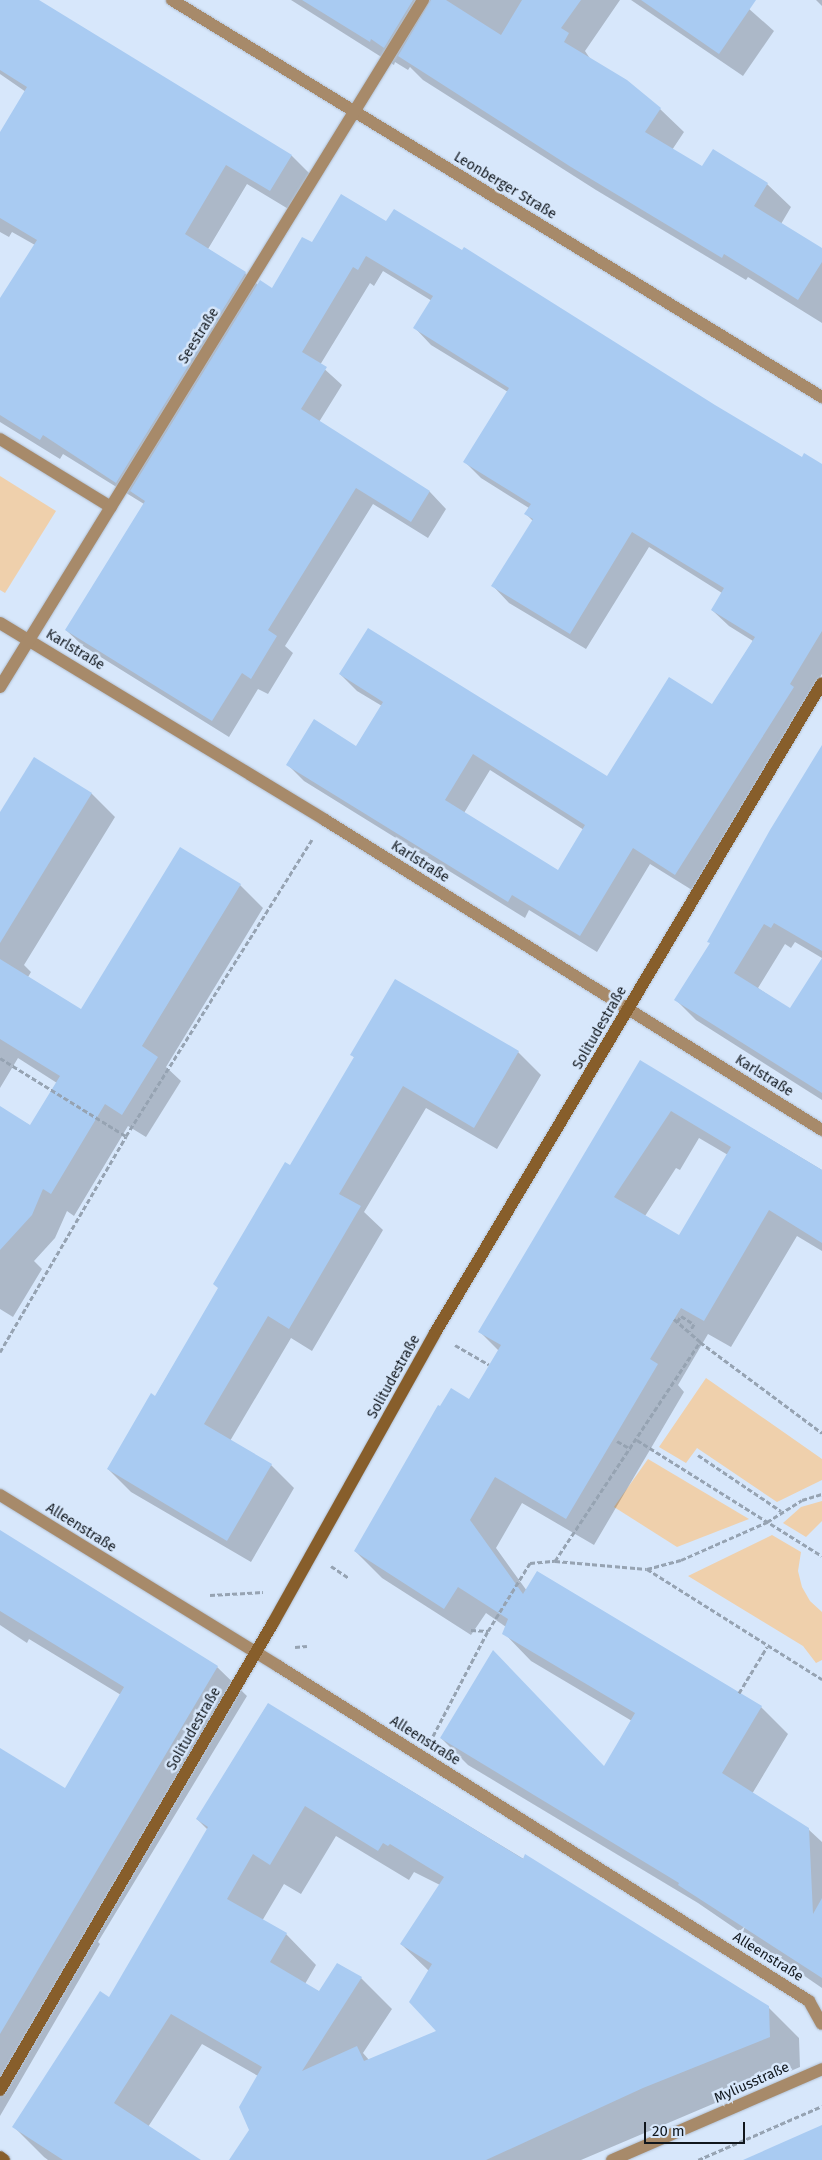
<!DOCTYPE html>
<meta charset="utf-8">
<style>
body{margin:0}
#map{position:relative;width:822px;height:2160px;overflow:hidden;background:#d7e7fb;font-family:"Fira Sans",sans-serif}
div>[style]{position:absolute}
.green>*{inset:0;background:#efd0ac}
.shadow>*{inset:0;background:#0003}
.building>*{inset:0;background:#a9cbf2}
.path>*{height:3px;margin-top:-1.5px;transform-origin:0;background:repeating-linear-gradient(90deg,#96a3b2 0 5px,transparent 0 7.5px)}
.roads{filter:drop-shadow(0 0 1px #b3c1d3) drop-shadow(0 0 1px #b3c1d3)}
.street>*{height:12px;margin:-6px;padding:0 6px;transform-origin:6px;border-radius:6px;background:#a78a6a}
.secondary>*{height:12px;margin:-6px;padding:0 6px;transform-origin:6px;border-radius:6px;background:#875e2b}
span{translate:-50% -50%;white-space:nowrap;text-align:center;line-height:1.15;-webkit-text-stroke:5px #d7e7fb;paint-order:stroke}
.street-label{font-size:14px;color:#10161c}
.scale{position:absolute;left:644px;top:2122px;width:101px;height:22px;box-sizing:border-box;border:2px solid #10161c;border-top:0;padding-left:6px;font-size:15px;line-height:18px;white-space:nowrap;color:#10161c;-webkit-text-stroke:4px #d7e7fb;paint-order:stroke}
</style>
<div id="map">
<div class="green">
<i style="clip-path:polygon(0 476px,56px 511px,5px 593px,0 590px)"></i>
<i style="clip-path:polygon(706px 1378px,822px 1459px,822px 1480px,777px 1502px,697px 1448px,686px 1463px,659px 1447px)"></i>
<i style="clip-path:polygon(648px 1459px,749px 1519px,677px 1547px,614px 1507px)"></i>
<i style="clip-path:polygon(822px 1501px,822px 1521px,806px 1537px,783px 1523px,801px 1507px)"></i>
<i style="clip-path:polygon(772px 1535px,801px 1552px,798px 1571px,802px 1587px,810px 1601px,822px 1612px,822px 1660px,816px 1663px,803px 1646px,688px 1576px)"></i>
</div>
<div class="shadow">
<i style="clip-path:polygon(evenodd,0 0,34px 0,292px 156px,312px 176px,290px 210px,247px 184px,208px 249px,245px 273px,258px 285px,272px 289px,313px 244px,387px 223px,802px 459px,822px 466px,822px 674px,692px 890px,650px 864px,597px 952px,529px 910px,525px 918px,304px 781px,287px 764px,356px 747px,382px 706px,357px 691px,340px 674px,607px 777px,713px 705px,753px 641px,729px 626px,712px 610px,722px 593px,649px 547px,586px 649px,509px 603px,493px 586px,533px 521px,526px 514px,529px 508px,481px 478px,465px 462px,508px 392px,431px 345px,415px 328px,432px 301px,383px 271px,374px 286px,370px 283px,320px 365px,342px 385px,319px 422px,430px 492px,446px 509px,428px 538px,373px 504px,285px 646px,293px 653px,268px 694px,258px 689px,229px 737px,83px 646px,66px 630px,144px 504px,63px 454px,60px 459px,0 422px,0 301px,35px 245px,12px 232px,9px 237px,0 232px,0 135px,26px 92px,0 74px,0 0,490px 770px,584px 830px,559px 872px,464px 813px,490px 770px)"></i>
<i style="clip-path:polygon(291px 0,620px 0,585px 51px,591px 60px,660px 109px,684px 132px,672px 150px,702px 168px,767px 184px,791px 207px,781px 224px,822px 250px,822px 323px,748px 277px,746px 280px,596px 190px,423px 80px,410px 67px,408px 70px,395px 62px,394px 65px)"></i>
<i style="clip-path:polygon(631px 0,739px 0,774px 31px,743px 76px)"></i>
<i style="clip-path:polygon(816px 0,822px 0,822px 6px)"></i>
<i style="clip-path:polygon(822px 747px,822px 958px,795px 942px,791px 948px,785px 944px,758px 988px,790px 1010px,822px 960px,822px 1100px,696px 1020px,676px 1000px,711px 944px)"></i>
<i style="clip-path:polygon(34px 759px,92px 794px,115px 817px,24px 965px,31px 972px,28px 977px,81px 1010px,240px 885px,263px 908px,166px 1067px,181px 1081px,146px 1137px,128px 1126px,74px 1216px,67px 1211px,55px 1238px,34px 1261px,42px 1269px,13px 1317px,0 1309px,0 1108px,31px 1126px,57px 1083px,18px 1058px,0 1088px,0 815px)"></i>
<i style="clip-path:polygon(518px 1052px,541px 1075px,497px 1149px,426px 1108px,364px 1212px,383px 1230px,312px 1351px,291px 1338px,230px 1441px,271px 1465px,294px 1488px,251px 1562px,131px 1492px,108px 1469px,155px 1397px,355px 1058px,352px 1055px)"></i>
<i style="clip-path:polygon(evenodd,641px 1062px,822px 1170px,822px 1251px,797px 1236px,731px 1347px,708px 1334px,678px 1385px,684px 1392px,594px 1545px,522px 1503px,496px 1548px,527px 1591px,761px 1707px,788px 1734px,752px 1794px,808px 1829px,822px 1842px,822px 1988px,698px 1903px,468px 1765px,441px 1738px,604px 1768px,632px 1721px,531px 1661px,504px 1633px,506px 1627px,486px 1613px,471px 1635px,382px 1578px,355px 1551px,469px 1400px,499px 1351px,480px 1332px,641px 1062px,699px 1138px,728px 1155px,680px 1237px,645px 1216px,676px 1168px,680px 1170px,699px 1138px)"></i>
<i style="clip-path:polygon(0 1534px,217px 1667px,247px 1696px,98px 1942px,100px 1944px,0 2116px,0 1749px,66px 1790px,121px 1695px,29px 1639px,27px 1643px,0 1625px)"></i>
<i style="clip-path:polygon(evenodd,268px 1704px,768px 2007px,799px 2038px,800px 2067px,581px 2160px,231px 2160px,250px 2130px,258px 2076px,202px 2044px,148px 2127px,199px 2160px,48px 2160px,44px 2157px,14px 2127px,109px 1999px,208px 1830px,197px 1819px,268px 1704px,336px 1836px,409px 1880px,414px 1872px,440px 1885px,401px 1944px,429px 1971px,438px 2031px,369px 2060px,363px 2053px,392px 2009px,361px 1978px,338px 1964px,320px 1992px,305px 1984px,316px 1965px,286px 1934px,262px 1921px,284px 1884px,301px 1894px,336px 1836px)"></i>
</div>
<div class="building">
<i style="clip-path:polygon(0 0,39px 0,292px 155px,270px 191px,226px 165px,185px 234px,246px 272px,116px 483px,43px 435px,40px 440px,0 415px,0 298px,37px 240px,0 218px,0 132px,27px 87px,0 70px)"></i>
<i style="clip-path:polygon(302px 0,413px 0,384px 48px,371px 39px,370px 42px)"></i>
<i style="clip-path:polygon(431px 0,446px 0,501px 35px,522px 0,581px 0,561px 28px,569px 33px,564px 42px,627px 80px,661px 108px,645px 132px,702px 166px,713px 149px,768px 183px,754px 206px,822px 248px,822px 262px,798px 300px,724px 254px,722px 258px,571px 167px,398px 56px)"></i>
<i style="clip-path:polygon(641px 0,756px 0,719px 54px)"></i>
<i style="clip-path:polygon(evenodd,341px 194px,386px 221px,394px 209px,462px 250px,464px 247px,715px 405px,802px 457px,804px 453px,822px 464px,822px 631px,790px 684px,794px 687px,675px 875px,633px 848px,580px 936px,512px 895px,508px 902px,286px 765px,314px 719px,356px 746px,383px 702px,339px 674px,368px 628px,607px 776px,669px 677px,712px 704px,755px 637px,711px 610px,724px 588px,632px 532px,570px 634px,491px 586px,533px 519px,524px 514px,531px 504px,463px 462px,509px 388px,413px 328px,433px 296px,366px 256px,358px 270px,353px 267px,302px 352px,327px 367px,301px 409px,430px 491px,411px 522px,356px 488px,268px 630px,277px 636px,251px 679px,242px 673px,212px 721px,65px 630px,145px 501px,130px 491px,260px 280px,272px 288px,302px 237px,312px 242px,341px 194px,473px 754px,585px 825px,558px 870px,445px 800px,473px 754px)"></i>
<i style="clip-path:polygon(822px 745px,822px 951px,774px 923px,771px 928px,764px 924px,734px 973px,790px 1008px,822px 958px,822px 1093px,674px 1000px,710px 943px,707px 942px,770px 830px)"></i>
<i style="clip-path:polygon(34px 757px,92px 793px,0 943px,0 812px)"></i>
<i style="clip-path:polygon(180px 847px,241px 884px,142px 1046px,158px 1057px,122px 1115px,105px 1104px,51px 1194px,43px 1189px,32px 1215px,0 1250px,0 1106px,30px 1125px,60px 1076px,0 1039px,0 959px,81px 1009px)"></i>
<i style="clip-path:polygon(395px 979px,519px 1051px,474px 1128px,403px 1086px,339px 1194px,361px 1206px,289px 1329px,268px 1316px,204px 1424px,272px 1464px,227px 1541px,107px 1469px,151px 1393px,155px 1396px,218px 1288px,213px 1284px,285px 1162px,290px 1165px,354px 1057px,350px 1055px)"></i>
<i style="clip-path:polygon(evenodd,640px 1060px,822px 1170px,822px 1243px,769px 1210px,704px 1321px,681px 1308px,650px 1359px,658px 1364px,566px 1519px,495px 1477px,470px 1520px,523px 1594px,537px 1571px,762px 1706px,722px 1773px,809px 1828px,813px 1914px,822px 1898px,822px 1978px,678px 1885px,679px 1883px,440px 1738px,493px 1650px,604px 1766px,635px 1713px,502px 1634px,508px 1619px,458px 1587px,444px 1609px,354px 1551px,438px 1405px,440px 1406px,451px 1388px,469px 1399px,501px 1345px,478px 1332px,640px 1060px,671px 1111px,731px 1147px,679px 1235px,614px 1197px,671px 1111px)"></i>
<i style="clip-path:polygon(0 1530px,218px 1666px,0 2034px,0 1748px,65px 1788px,124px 1687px,0 1611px)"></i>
<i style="clip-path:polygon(evenodd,268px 1703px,523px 1859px,525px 1854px,769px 2006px,770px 2037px,643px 2088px,486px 2160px,229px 2160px,249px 2130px,239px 2107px,262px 2067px,171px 2014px,114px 2103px,201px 2160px,63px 2160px,12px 2127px,100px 1991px,109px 1997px,208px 1827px,196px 1819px,268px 1703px,305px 1806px,378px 1851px,383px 1843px,388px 1846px,390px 1844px,444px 1877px,400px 1944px,432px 1964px,409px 2002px,436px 2031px,364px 2061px,357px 2046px,302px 2071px,362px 1977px,337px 1963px,319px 1991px,270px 1962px,287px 1933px,227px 1899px,253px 1854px,270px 1865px,305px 1806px)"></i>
<i style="clip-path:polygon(822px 2125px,822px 2160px,743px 2160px)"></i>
</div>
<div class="path">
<i style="left:0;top:1058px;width:148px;rotate:31.8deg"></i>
<i style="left:674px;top:1319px;width:35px;rotate:41deg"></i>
<i style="left:677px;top:1322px;width:7px;rotate:-56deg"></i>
<i style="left:681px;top:1316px;width:15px;rotate:32deg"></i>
<i style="left:694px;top:1324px;width:8px;rotate:120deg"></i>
<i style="left:455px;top:1345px;width:39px;rotate:30deg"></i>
<i style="left:0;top:1352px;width:250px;rotate:-59.7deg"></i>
<i style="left:126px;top:1136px;width:350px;rotate:-57.9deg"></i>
<i style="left:637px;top:1440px;width:218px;rotate:32.1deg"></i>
<i style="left:617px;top:1441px;width:16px;rotate:30deg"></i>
<i style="left:698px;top:1455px;width:100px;rotate:34deg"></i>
<i style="left:555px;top:1561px;width:92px;rotate:5deg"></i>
<i style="left:647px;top:1569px;width:35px;rotate:-15deg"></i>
<i style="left:681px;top:1560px;width:94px;rotate:-23.8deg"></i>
<i style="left:767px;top:1522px;width:41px;rotate:-32.2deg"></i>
<i style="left:802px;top:1500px;width:21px;rotate:-17deg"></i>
<i style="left:331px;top:1566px;width:22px;rotate:34deg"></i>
<i style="left:647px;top:1569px;width:207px;rotate:32.2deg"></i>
<i style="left:210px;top:1595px;width:53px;rotate:-3.2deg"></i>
<i style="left:471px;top:1630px;width:17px;rotate:3deg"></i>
<i style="left:295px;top:1647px;width:12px;rotate:-5deg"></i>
<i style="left:739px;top:1693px;width:54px;rotate:-58.7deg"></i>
<i style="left:433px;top:1736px;width:119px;rotate:-62.4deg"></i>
<i style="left:488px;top:1631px;width:80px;rotate:-58.3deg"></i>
<i style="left:530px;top:1563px;width:25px;rotate:-5deg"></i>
<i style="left:555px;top:1561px;width:263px;rotate:-56.5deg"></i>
<i style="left:700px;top:1342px;width:152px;rotate:36.7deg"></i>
<i style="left:698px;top:2160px;width:135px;rotate:-23.5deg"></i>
</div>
<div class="roads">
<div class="street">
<i style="left:172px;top:0;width:762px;rotate:31.42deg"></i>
<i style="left:0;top:439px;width:130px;rotate:31.5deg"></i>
<i style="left:0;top:623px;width:380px;rotate:31.2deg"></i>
<i style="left:325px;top:820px;width:586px;rotate:31.95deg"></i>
<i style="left:0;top:687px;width:807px;rotate:-58.38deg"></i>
<i style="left:0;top:1495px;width:326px;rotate:31.6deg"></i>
<i style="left:278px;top:1666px;width:628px;rotate:32.25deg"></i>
<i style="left:809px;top:2001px;width:26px;rotate:61deg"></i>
<i style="left:612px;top:2160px;width:229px;rotate:-23.4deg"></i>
</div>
<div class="secondary">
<i style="left:0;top:2090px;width:541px;rotate:-59.69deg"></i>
<i style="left:273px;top:1623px;width:332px;rotate:-60.8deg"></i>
<i style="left:435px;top:1333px;width:756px;rotate:-59.23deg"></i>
<i style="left:0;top:2157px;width:5px;rotate:37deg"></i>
</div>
</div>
<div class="street-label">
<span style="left:505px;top:186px;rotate:31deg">Leonberger Straße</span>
<span style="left:199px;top:336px;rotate:-58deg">Seestraße</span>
<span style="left:75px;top:650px;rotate:31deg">Karlstraße</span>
<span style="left:420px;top:862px;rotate:32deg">Karlstraße</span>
<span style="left:600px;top:1028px;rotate:-60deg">Solitudestraße</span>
<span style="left:764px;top:1076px;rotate:32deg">Karlstraße</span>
<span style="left:394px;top:1377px;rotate:-61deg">Solitudestraße</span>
<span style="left:81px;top:1528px;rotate:32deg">Alleenstraße</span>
<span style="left:194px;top:1729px;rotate:-60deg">Solitudestraße</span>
<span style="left:425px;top:1741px;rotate:32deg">Alleenstraße</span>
<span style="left:768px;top:1957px;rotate:32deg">Alleenstraße</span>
<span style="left:752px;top:2083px;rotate:-24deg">Myliusstraße</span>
</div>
<div class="scale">20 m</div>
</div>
